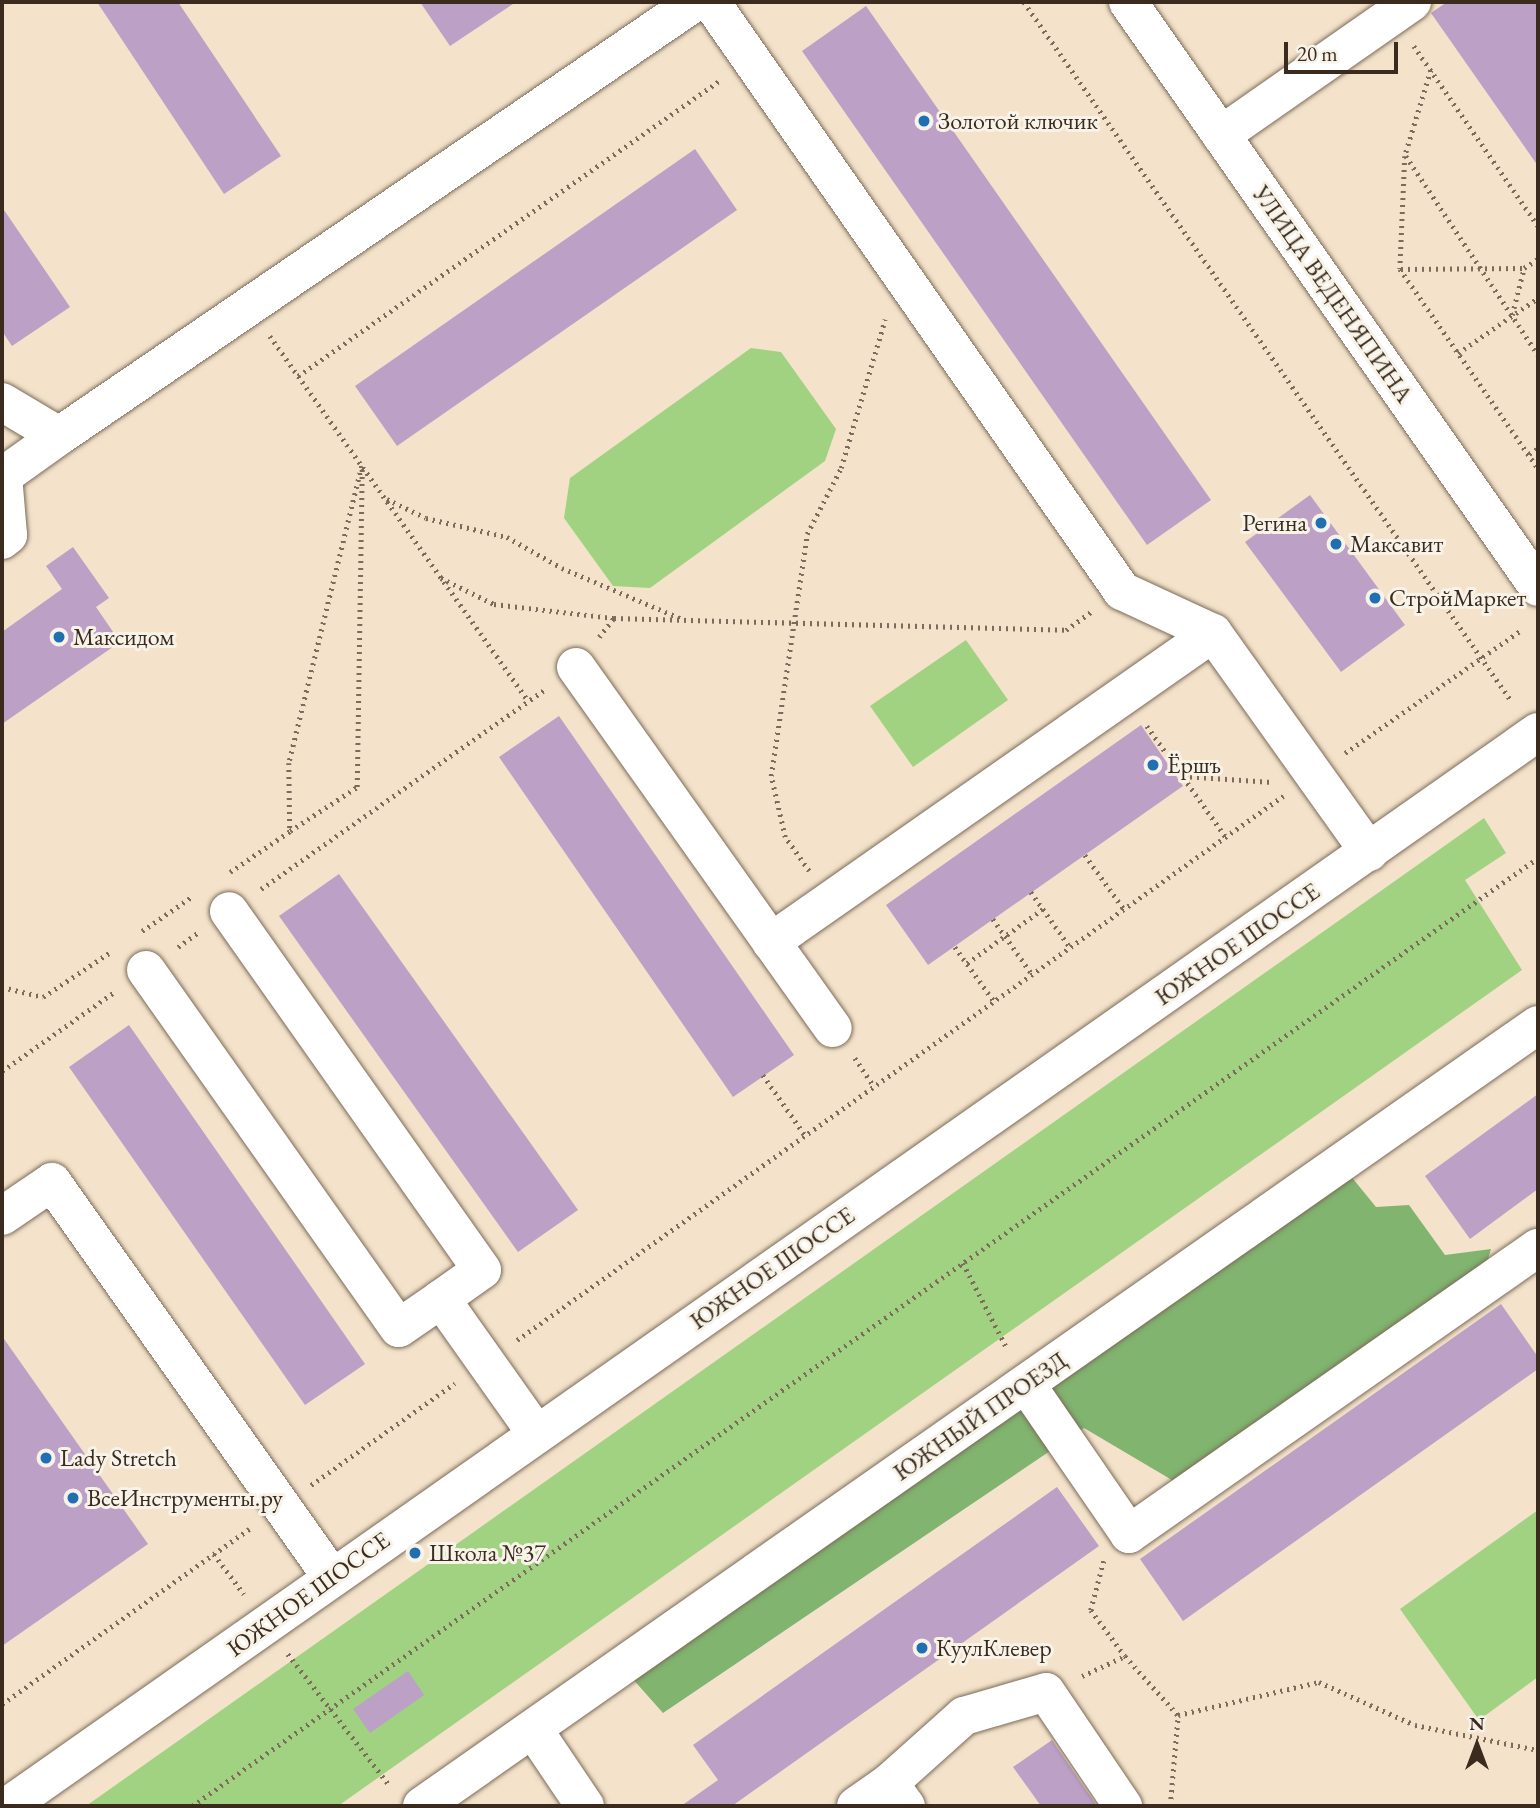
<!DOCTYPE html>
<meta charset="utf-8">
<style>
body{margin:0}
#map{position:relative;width:1540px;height:1808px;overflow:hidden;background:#f4e3ca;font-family:"EB Garamond",serif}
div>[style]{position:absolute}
.green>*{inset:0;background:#a0d281}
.forest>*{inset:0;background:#80b46f}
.building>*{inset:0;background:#bca0c6}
.path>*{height:4.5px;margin-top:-2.25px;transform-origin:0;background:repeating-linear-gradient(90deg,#7c6b5a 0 2px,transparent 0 7px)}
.roads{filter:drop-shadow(0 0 2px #7c6b5a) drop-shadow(0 0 2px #7c6b5a)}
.minor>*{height:38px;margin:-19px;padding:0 19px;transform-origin:19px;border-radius:19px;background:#fff}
.major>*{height:38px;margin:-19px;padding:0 19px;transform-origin:19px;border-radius:19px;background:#fff}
.dots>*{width:19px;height:19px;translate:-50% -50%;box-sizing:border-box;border:4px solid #f7f3e8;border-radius:50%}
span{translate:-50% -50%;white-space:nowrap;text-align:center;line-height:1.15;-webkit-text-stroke:6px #f7f3e8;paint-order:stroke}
.poi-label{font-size:24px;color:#3b2a1e}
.left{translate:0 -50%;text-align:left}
.right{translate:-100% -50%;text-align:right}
.street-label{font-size:24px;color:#3b2a1e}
.frame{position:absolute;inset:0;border:4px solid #3b2a1e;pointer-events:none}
.north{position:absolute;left:1442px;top:1710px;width:70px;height:70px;-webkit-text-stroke:5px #f7f3e8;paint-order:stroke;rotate:0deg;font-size:19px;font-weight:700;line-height:28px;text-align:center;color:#3b2a1e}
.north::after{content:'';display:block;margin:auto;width:24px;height:32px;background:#3b2a1e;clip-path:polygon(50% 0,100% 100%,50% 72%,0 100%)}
.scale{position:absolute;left:1284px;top:42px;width:114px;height:32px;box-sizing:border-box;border:4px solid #3b2a1e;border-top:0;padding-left:9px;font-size:21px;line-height:24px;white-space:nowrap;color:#3b2a1e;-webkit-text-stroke:5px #f7f3e8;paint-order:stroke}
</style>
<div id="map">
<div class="green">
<i style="clip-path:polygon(751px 348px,781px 352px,836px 429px,825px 461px,650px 588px,613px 586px,564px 518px,570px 478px)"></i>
<i style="clip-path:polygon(966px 640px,1008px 700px,913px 767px,870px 706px)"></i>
<i style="clip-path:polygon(1484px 818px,1506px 853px,1465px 880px,1522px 970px,338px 1806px,86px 1806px)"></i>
<i style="clip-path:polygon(1538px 1510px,1538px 1677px,1479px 1720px,1400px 1609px)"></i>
</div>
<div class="forest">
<i style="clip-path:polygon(1345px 1169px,1376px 1207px,1409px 1205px,1445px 1255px,1491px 1249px,1483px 1277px,1177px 1483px,1084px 1428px,663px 1713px,623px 1668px)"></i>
</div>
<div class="building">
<i style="clip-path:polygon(97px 2px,178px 2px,281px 156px,224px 194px)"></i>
<i style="clip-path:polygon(420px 2px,516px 2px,450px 46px)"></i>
<i style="clip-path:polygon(1447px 2px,1538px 2px,1538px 166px,1431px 13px)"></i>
<i style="clip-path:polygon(866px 6px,1211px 500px,1147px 545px,802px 51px)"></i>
<i style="clip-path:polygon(695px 149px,737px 210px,397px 446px,355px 386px)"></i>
<i style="clip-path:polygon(2px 207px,70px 307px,12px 346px,2px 331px)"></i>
<i style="clip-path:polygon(1310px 495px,1405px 625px,1341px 672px,1245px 542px)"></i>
<i style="clip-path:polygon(73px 547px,109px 598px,96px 607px,120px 642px,2px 724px,2px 632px,62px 589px,46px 566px)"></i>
<i style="clip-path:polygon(559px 716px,794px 1055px,733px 1097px,499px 757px)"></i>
<i style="clip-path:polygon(1141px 725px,1183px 786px,928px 965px,886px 905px)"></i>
<i style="clip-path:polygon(339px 874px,578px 1210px,518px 1252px,279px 916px)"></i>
<i style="clip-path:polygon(129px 1025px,365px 1364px,305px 1405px,69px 1067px)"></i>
<i style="clip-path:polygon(1538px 1094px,1538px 1189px,1470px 1239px,1425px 1176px)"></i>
<i style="clip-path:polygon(1501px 1304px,1538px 1357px,1538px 1369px,1183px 1621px,1140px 1559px)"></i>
<i style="clip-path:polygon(2px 1336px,148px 1544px,2px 1646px)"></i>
<i style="clip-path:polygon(1057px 1487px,1099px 1546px,732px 1806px,681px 1806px,718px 1780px,693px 1745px)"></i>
<i style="clip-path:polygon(408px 1671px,424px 1695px,370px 1733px,353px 1709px)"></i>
<i style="clip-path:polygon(1052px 1740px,1097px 1806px,1041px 1806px,1013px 1767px)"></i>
</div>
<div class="path">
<i style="left:1024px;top:2px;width:850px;rotate:55.11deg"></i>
<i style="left:1414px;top:46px;width:219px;rotate:55.4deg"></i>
<i style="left:1431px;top:70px;width:90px;rotate:106.8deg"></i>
<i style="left:1405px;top:156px;width:113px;rotate:92.5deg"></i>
<i style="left:1400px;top:269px;width:242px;rotate:55.3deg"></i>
<i style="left:1406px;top:156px;width:239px;rotate:56.4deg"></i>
<i style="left:1401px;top:269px;width:123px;rotate:-0.5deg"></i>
<i style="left:1524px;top:268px;width:17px;rotate:-33deg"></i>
<i style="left:1512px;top:315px;width:49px;rotate:-75.7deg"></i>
<i style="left:270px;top:336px;width:447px;rotate:54.7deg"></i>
<i style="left:1458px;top:353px;width:97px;rotate:-34.5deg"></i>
<i style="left:298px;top:376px;width:514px;rotate:-35.02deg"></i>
<i style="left:1529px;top:454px;width:11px;rotate:-34deg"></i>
<i style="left:387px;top:499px;width:43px;rotate:26deg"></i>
<i style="left:426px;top:518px;width:83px;rotate:13.2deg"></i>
<i style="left:507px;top:537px;width:63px;rotate:29.4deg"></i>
<i style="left:562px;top:568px;width:130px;rotate:23deg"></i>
<i style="left:441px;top:578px;width:59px;rotate:26.1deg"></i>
<i style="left:494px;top:604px;width:121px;rotate:6.7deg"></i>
<i style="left:614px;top:618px;width:452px;rotate:1.5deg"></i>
<i style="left:1066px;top:630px;width:32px;rotate:-36deg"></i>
<i style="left:599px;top:637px;width:24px;rotate:-52deg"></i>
<i style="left:1147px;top:726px;width:136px;rotate:54.6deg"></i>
<i style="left:1345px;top:753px;width:215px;rotate:-34.9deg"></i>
<i style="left:1183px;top:776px;width:89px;rotate:3.9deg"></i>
<i style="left:1085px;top:855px;width:67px;rotate:54.2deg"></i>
<i style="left:809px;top:871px;width:42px;rotate:-125.2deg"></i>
<i style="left:785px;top:837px;width:63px;rotate:-102.9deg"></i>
<i style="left:771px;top:776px;width:245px;rotate:-81.5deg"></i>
<i style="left:807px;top:534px;width:74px;rotate:-62.7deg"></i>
<i style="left:841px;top:468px;width:155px;rotate:-73.5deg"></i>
<i style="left:230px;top:872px;width:73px;rotate:-34.3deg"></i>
<i style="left:290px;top:831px;width:80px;rotate:-33.3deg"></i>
<i style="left:357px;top:787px;width:321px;rotate:-89.1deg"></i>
<i style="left:362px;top:466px;width:306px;rotate:103.8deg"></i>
<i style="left:289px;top:763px;width:68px;rotate:89.2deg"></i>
<i style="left:261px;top:889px;width:348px;rotate:-35.1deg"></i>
<i style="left:1031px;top:892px;width:67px;rotate:54.7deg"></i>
<i style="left:993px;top:919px;width:67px;rotate:54.7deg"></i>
<i style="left:142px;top:931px;width:62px;rotate:-34.5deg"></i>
<i style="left:178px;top:947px;width:26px;rotate:-36deg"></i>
<i style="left:955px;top:947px;width:67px;rotate:54.2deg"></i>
<i style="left:967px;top:963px;width:93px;rotate:-35.4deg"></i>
<i style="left:2px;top:987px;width:42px;rotate:13.7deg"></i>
<i style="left:43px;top:997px;width:83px;rotate:-33.7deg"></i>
<i style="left:855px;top:1058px;width:34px;rotate:56deg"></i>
<i style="left:2px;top:1071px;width:139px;rotate:-35.1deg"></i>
<i style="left:763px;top:1075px;width:73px;rotate:55deg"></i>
<i style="left:963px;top:1263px;width:98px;rotate:62.7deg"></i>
<i style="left:517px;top:1340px;width:940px;rotate:-35.38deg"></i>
<i style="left:311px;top:1485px;width:176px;rotate:-35.3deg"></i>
<i style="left:214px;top:1554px;width:50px;rotate:53.1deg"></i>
<i style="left:1104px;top:1561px;width:51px;rotate:104.9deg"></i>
<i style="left:1091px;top:1610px;width:57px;rotate:53.5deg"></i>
<i style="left:288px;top:1654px;width:167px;rotate:52.3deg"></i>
<i style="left:1082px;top:1676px;width:47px;rotate:-24.9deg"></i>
<i style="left:1125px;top:1656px;width:79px;rotate:48.1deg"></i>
<i style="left:1178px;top:1715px;width:145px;rotate:-13.2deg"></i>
<i style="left:1319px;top:1682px;width:105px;rotate:24.1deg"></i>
<i style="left:1415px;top:1725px;width:126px;rotate:11.5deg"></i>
<i style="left:2px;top:1704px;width:303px;rotate:-35.3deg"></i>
<i style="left:192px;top:1806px;width:1646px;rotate:-35.16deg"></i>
<i style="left:1170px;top:1806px;width:91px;rotate:-85deg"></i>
</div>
<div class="roads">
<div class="minor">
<i style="left:711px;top:2px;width:718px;rotate:55.09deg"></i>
<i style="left:1122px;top:591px;width:100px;rotate:24.8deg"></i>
<i style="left:1221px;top:135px;width:233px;rotate:-34.9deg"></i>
<i style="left:2px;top:402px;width:66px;rotate:30.8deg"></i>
<i style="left:59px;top:436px;width:770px;rotate:-34.31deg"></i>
<i style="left:2px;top:540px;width:8px;rotate:-40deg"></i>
<i style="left:8px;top:535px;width:59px;rotate:-94.8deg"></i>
<i style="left:3px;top:476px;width:69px;rotate:-35.5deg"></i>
<i style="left:576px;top:667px;width:443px;rotate:54.6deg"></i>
<i style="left:771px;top:942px;width:539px;rotate:-34.96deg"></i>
<i style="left:1213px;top:633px;width:269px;rotate:54.5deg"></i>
<i style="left:146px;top:970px;width:438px;rotate:54.8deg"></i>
<i style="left:399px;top:1328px;width:51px;rotate:-34.6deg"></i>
<i style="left:441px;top:1299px;width:50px;rotate:-35.3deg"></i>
<i style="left:482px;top:1270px;width:439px;rotate:-125.2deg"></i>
<i style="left:2px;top:1216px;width:60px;rotate:-34.2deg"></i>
<i style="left:52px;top:1182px;width:485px;rotate:54.7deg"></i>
<i style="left:441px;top:1299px;width:164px;rotate:54.7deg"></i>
<i style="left:1026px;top:1384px;width:182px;rotate:55.5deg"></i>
<i style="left:1129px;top:1534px;width:499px;rotate:-35deg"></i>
<i style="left:533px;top:1729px;width:93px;rotate:56deg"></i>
<i style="left:889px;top:1783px;width:101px;rotate:-41.8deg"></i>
<i style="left:964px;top:1716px;width:85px;rotate:-16.3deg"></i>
<i style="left:1046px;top:1692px;width:138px;rotate:56deg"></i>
<i style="left:422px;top:1806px;width:1362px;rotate:-34.99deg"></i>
<i style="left:856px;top:1806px;width:40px;rotate:-34.9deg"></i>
<i style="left:889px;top:1783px;width:29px;rotate:54deg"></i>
</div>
<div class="major">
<i style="left:1128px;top:2px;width:714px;rotate:54.98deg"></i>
<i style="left:8px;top:1806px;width:1869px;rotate:-35.07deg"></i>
</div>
</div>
<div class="dots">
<i style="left:924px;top:121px;background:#1f6fb2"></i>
<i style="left:1321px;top:523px;background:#1f6fb2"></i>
<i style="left:1336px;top:544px;background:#1f6fb2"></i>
<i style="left:1375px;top:598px;background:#1f6fb2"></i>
<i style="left:59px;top:637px;background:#1f6fb2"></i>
<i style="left:1153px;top:765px;background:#1f6fb2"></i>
<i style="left:46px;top:1458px;background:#1f6fb2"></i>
<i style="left:73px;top:1498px;background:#1f6fb2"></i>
<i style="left:415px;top:1553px;background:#1f6fb2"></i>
<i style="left:922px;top:1648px;background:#1f6fb2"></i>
</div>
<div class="poi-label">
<span class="left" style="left:938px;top:121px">Золотой ключик</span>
<span class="right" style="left:1307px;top:523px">Регина</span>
<span class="left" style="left:1350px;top:544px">Максавит</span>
<span class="left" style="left:1389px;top:598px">СтройМаркет</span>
<span class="left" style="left:73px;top:637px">Максидом</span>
<span class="left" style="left:1167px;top:765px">Ёршъ</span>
<span class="left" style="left:60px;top:1458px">Lady Stretch</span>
<span class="left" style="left:87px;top:1498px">ВсеИнструменты.ру</span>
<span class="left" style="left:429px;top:1553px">Школа №37</span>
<span class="left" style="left:936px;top:1648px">КуулКлевер</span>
</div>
<div class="street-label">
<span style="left:1333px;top:294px;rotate:55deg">УЛИЦА ВЕДЕНЯПИНА</span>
<span style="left:1237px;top:944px;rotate:-35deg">ЮЖНОЕ ШОССЕ</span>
<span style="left:772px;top:1268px;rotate:-35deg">ЮЖНОЕ ШОССЕ</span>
<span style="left:980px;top:1416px;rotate:-35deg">ЮЖНЫЙ ПРОЕЗД</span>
<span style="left:308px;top:1594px;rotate:-36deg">ЮЖНОЕ ШОССЕ</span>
</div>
<div class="frame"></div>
<div class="north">N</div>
<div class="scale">20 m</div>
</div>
